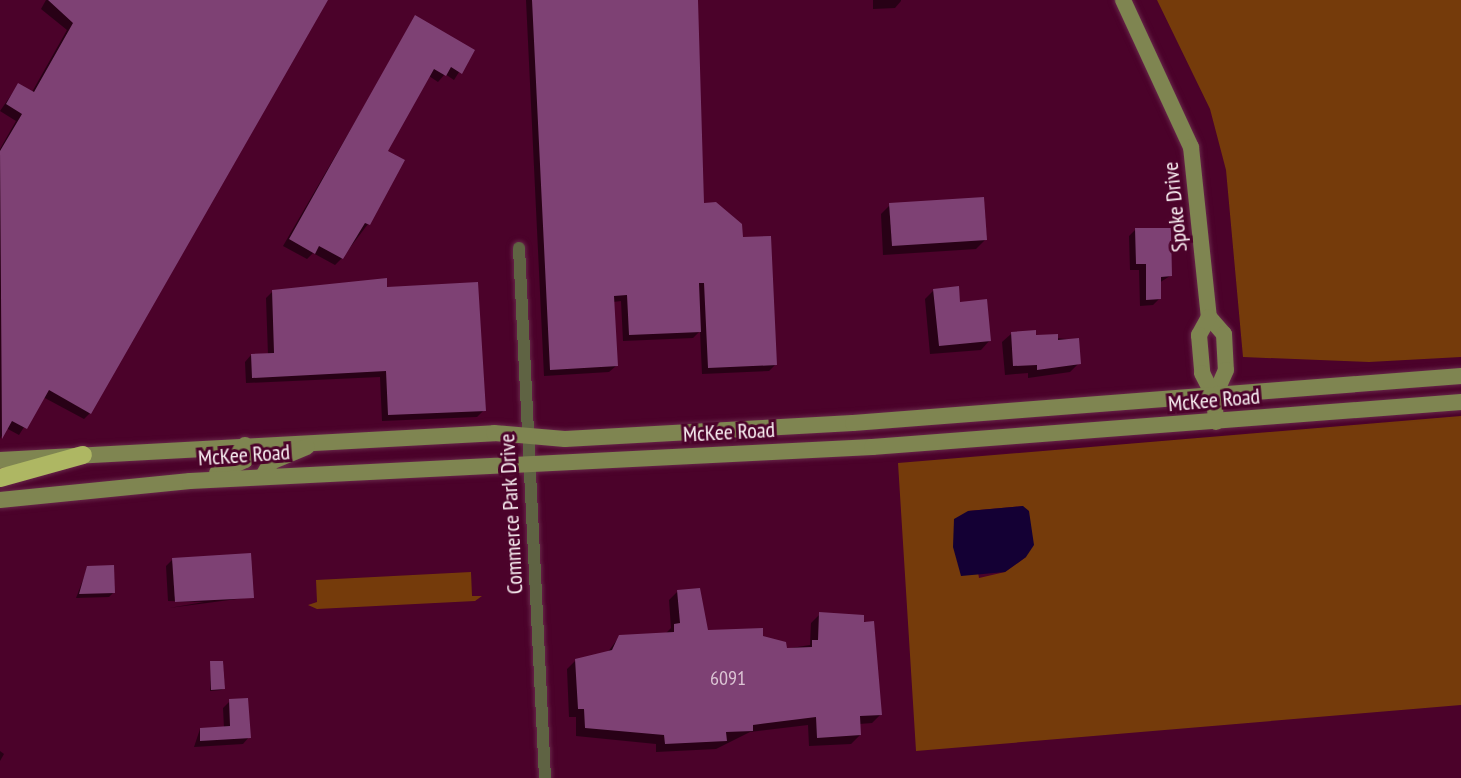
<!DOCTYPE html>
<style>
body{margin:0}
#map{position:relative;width:1461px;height:778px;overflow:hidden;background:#4b022a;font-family:"PT Sans Narrow",sans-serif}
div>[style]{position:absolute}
.green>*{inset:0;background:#753b0b}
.water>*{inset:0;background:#140034}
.shadow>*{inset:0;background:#0007}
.building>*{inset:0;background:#7e4174}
.roads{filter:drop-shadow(0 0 2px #67284a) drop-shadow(0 0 2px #67284a)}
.street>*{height:12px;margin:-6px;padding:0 6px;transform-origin:6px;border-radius:6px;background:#5f6343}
.secondary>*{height:16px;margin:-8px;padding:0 8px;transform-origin:8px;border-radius:8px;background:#7f8551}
.highway>*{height:18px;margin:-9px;padding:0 9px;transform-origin:9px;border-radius:9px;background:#aeb763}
span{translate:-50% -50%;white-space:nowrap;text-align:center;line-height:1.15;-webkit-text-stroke:6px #4b022a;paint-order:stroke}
.number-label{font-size:20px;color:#dcc5d4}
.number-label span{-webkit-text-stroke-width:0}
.street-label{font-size:22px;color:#fbf1f4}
</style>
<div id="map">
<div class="green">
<i style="clip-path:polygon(1157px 0,1461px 0,1461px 357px,1369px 362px,1243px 357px,1226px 170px,1210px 109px)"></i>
<i style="clip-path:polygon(evenodd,1461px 416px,1461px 705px,916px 751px,898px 463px,1461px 416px,1023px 506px,1026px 557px,1005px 572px,979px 578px,968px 511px,1023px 506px)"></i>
<i style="clip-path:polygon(471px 572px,472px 596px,482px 596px,475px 601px,317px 609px,308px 605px,317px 602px,316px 580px)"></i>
</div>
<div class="water">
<i style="clip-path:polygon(1023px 506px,1029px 511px,1034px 545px,1026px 557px,1005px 572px,961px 576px,953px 547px,954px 519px,968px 511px)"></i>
</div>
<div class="shadow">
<i style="clip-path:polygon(46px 0,326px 0,90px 413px,84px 419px,43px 397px,19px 435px,6px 428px,0 439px,0 149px,16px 121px,0 111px,18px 85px,32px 92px,67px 30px,41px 9px)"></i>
<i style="clip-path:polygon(526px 0,696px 0,702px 204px,741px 239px,775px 365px,769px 371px,702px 374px,700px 331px,693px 338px,623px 341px,621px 301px,613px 302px,616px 366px,609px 372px,544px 376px)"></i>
<i style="clip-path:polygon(873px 0,901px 0,901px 1px,895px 8px,873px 9px)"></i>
<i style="clip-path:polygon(416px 17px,473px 50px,454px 80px,445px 74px,438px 82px,429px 76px,386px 151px,368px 224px,342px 258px,335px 265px,313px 253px,307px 259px,283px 246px)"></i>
<i style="clip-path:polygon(890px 205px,985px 240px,976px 249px,883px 255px,881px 214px)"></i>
<i style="clip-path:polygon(1136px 229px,1170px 276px,1159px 283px,1159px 299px,1153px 305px,1140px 306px,1139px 270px,1130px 270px,1129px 236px)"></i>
<i style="clip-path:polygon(386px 288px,484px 410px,477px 417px,382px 421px,380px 377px,246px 383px,245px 362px,251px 355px,268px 355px,266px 298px,273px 291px)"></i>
<i style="clip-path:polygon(934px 290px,959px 303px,990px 340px,981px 350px,930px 354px,925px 299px)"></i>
<i style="clip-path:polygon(1011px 334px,1078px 340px,1079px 363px,1070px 372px,1028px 378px,1028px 373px,1005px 375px,1002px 342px)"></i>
<i style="clip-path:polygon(173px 559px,252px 597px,169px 608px,204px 602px,168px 601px,166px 566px)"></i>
<i style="clip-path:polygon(88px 567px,113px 593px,109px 597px,76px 598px)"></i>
<i style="clip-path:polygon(678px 591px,707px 632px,762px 637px,785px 649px,810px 645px,811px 623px,820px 614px,872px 623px,881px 714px,872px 723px,859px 724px,860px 735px,851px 744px,809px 746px,808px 725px,750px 732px,716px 749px,656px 752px,656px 744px,576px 736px,576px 717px,569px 717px,567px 669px,576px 660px,607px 653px,620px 636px,665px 634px,671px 628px,669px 600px)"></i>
<i style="clip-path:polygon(211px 666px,223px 689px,221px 690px,210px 691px)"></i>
<i style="clip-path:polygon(230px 701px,249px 737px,243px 744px,194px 747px,200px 729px,224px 728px,223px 708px)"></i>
<i style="clip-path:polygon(0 751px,4px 754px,0 761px)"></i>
</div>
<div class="building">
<i style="clip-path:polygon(48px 0,328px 0,91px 414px,49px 390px,27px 429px,12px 421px,2px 439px,0 151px,22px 114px,6px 104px,18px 83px,34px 92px,73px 23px)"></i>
<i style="clip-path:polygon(532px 0,698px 0,704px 203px,716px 202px,742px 224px,743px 237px,771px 236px,777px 365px,708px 368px,704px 283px,699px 283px,701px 332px,629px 335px,627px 295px,614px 296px,618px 366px,550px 370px)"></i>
<i style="clip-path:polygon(415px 15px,475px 50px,462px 74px,451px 67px,446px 76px,434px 69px,388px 151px,405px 160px,370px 225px,365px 223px,343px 259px,319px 246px,315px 254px,289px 239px)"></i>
<i style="clip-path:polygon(984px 197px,987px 240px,892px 246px,889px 203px)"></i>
<i style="clip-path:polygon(1135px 228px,1171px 228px,1172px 276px,1161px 277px,1161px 299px,1146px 300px,1146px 264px,1136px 264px)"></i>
<i style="clip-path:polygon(387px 278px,387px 287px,478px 282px,486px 411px,388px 415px,386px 371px,252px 378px,251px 354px,274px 353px,272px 290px)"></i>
<i style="clip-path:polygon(959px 286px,960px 302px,987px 299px,991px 341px,939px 346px,933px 289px)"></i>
<i style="clip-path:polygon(1036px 330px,1036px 335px,1058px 334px,1058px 340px,1079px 338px,1081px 364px,1037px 370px,1037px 365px,1013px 366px,1011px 332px)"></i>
<i style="clip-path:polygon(251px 553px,254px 598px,175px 602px,172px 558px)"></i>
<i style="clip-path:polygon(114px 565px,115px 593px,79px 594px,87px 566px)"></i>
<i style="clip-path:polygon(700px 588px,708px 630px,763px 628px,763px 636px,786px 642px,787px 648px,812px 647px,812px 640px,818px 640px,819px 612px,864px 615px,864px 622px,874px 621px,882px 715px,860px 716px,861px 735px,817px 738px,816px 717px,753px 725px,753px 731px,726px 732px,727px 741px,665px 744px,664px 735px,585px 728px,584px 709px,578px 709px,575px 659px,612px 650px,619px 635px,674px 632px,674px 624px,680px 623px,677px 590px)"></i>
<i style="clip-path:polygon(210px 661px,223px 661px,225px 689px,211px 690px)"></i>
<i style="clip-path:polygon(248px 698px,251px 738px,200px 741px,200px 728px,230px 726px,229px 699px)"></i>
</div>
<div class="roads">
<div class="street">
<i style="left:519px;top:248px;width:531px;rotate:87.19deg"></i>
</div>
<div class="secondary">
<i style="left:1123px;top:0;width:162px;rotate:65.2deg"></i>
<i style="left:1191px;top:147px;width:171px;rotate:84deg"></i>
<i style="left:1209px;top:317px;width:23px;rotate:49deg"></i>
<i style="left:1224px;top:334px;width:36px;rotate:87deg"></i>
<i style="left:1226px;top:370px;width:30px;rotate:114deg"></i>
<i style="left:1209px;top:317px;width:21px;rotate:119deg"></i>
<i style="left:1199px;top:335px;width:38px;rotate:85deg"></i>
<i style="left:1202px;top:373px;width:27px;rotate:63deg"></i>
<i style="left:1214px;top:397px;width:25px;rotate:85deg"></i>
<i style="left:0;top:460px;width:495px;rotate:-3.1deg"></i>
<i style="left:494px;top:433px;width:71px;rotate:4.8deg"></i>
<i style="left:565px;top:439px;width:288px;rotate:-3.2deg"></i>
<i style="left:853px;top:423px;width:610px;rotate:-4.42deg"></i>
<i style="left:217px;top:473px;width:31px;rotate:-25deg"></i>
<i style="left:245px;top:460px;width:15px;rotate:-90deg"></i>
<i style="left:263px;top:476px;width:16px;rotate:-60deg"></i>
<i style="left:271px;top:462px;width:39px;rotate:-23deg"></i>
<i style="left:0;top:500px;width:191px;rotate:-5.7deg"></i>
<i style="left:190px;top:481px;width:683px;rotate:-2.85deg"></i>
<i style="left:872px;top:447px;width:591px;rotate:-4.37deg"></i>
</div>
<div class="highway">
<i style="left:0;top:478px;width:86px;rotate:-15.5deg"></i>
</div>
</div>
<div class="number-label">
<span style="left:728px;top:678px">6091</span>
</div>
<div class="street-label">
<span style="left:1175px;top:207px;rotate:-96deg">Spoke Drive</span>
<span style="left:1214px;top:400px;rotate:-5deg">McKee Road</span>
<span style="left:729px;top:432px;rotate:-3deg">McKee Road</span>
<span style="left:244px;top:455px;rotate:-4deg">McKee Road</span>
<span style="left:511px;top:514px;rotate:-93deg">Commerce Park Drive</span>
</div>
</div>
